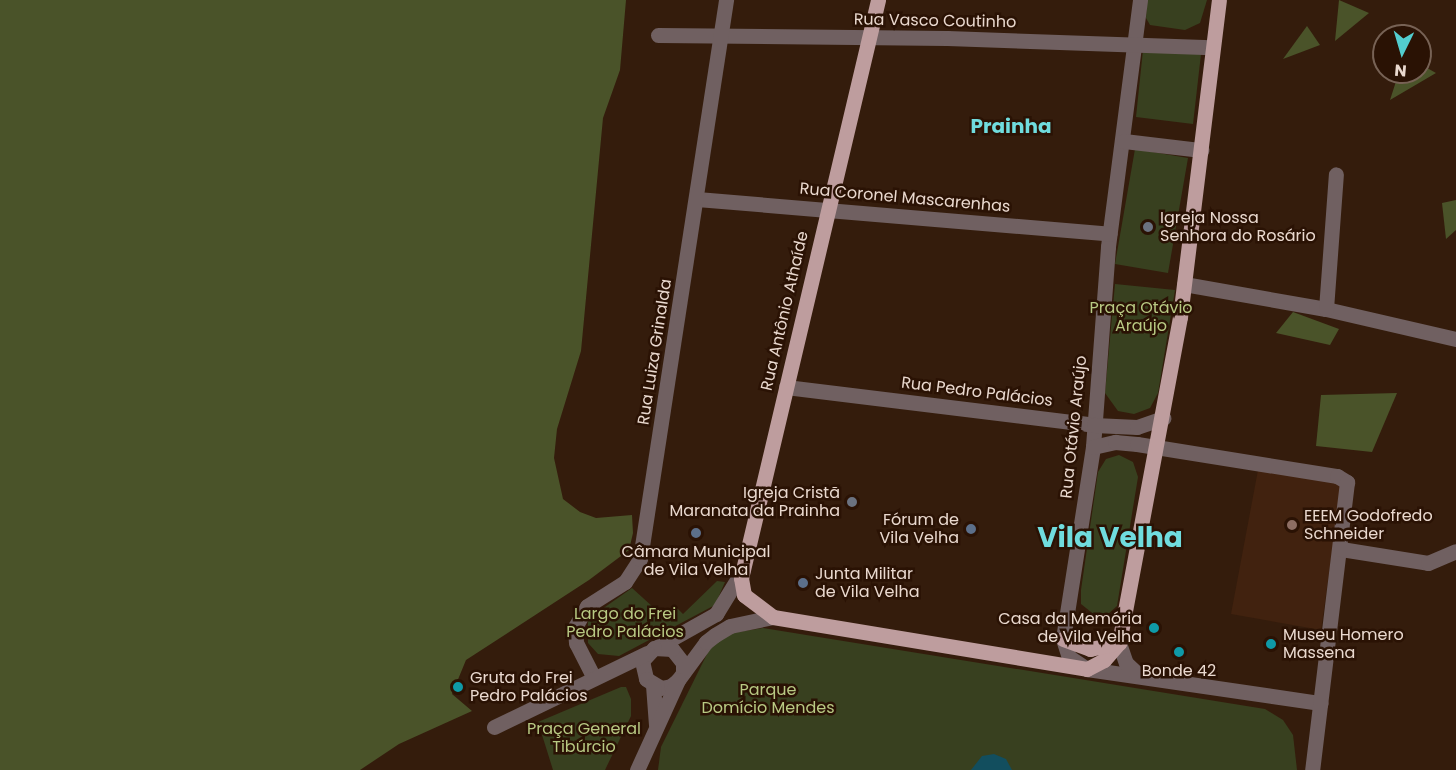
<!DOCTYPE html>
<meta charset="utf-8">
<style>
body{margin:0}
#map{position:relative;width:1456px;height:770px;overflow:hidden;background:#341c0c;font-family:Poppins,sans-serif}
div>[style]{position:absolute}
.built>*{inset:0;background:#41220f}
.green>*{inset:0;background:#38401f}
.forest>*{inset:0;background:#4a5329}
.water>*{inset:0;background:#124e5e}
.minor>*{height:15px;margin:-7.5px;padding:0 7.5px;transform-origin:7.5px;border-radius:7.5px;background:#706061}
.major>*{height:15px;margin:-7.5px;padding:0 7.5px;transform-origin:7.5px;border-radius:7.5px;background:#be9d9e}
.dots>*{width:16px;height:16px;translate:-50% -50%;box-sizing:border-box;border:3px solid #2a1204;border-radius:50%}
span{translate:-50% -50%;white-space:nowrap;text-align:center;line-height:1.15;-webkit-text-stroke:5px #2a1204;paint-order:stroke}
.street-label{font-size:16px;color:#ead9cf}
.poi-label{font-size:16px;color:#ead9cf}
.left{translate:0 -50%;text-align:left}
.right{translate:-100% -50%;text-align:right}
.park-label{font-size:16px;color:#b8c983}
.quarter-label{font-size:20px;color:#70dcde;font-weight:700}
.town-label{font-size:28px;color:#70dcde;font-weight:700}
.north{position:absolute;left:1372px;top:24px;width:60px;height:60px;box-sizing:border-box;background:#2a1204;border:2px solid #776255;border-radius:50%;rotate:185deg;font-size:16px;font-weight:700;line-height:24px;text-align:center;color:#ead9cf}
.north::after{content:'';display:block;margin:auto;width:21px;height:27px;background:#52cdcf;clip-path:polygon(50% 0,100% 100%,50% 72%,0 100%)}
</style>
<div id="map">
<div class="built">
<i style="clip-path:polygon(1258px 470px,1336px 483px,1341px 488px,1321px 630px,1231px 614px)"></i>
</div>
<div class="green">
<i style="clip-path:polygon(1147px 0,1207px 0,1200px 23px,1185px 30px,1150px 25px,1146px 18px)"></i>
<i style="clip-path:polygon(1143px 50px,1201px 54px,1193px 124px,1136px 117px)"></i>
<i style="clip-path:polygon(1135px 149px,1188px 158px,1168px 273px,1115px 264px)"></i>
<i style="clip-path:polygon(1115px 284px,1175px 290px,1158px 393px,1150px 408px,1134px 414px,1118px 411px,1105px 393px)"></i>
<i style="clip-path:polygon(1119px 455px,1133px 462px,1138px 477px,1117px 606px,1108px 614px,1096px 616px,1081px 604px,1081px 590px,1098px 472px,1106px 459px)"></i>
<i style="clip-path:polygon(717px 581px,725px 582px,715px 605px,619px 656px,598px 654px,588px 643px,588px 619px,632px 588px,664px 617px,676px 607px,683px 614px)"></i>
<i style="clip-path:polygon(763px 628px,1265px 709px,1283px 720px,1293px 735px,1297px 770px,658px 770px,661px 747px,709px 650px,720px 635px)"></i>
<i style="clip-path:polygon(621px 687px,626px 687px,631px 699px,631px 716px,605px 770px,553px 770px,538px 722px)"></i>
</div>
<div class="forest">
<i style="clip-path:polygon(0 0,626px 0,620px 70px,603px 118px,581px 351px,557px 429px,554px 458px,563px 499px,580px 512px,596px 518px,632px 515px,633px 533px,629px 550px,589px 580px,466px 660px,452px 694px,472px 711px,399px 744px,360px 770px,0 770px)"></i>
<i style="clip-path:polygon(1339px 0,1369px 13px,1335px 41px)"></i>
<i style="clip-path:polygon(1307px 26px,1320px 45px,1283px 59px)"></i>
<i style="clip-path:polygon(1420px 64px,1436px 73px,1390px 100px,1399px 72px,1420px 72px)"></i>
<i style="clip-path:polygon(1456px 200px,1456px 230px,1446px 239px,1442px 203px)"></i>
<i style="clip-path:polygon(1293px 312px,1339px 329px,1330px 345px,1276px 333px)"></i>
<i style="clip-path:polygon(1397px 393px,1372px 452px,1316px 446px,1321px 395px)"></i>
</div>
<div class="water">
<i style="clip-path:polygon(994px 754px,1006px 759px,1012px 770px,971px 770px,982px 756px)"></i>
</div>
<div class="minor">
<i style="left:1140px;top:0;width:249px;rotate:97.4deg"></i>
<i style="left:1108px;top:247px;width:201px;rotate:94.3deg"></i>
<i style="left:1093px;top:447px;width:194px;rotate:98.9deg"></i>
<i style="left:1063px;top:639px;width:19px;rotate:72deg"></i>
<i style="left:1069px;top:657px;width:22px;rotate:34deg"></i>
<i style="left:1087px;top:669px;width:236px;rotate:8.3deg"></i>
<i style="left:658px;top:35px;width:289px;rotate:0.6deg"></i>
<i style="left:947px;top:38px;width:264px;rotate:2deg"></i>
<i style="left:1124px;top:141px;width:78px;rotate:6.7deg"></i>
<i style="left:697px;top:199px;width:414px;rotate:4.8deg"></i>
<i style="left:1184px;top:284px;width:144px;rotate:10deg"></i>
<i style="left:1326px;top:309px;width:133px;rotate:13deg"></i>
<i style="left:1326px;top:309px;width:135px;rotate:-85.8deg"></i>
<i style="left:786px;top:387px;width:310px;rotate:7deg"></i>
<i style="left:1094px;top:425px;width:43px;rotate:2.7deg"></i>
<i style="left:1137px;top:427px;width:28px;rotate:-19deg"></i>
<i style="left:1093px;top:447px;width:23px;rotate:-13deg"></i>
<i style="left:1115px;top:442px;width:22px;rotate:5deg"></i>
<i style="left:1137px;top:444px;width:203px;rotate:9.1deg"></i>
<i style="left:1337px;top:476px;width:12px;rotate:31deg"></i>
<i style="left:1347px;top:482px;width:290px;rotate:96.9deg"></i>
<i style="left:1341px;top:549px;width:88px;rotate:9.1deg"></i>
<i style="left:1428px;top:563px;width:30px;rotate:-23deg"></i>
<i style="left:1119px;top:643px;width:21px;rotate:71deg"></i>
<i style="left:1126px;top:663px;width:19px;rotate:43deg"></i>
<i style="left:657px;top:647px;width:68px;rotate:-29.2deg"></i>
<i style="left:716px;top:614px;width:52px;rotate:-58.5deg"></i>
<i style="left:683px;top:673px;width:10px;rotate:-90deg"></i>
<i style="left:683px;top:663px;width:18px;rotate:-128deg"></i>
<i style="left:672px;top:649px;width:18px;rotate:-177deg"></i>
<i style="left:654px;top:648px;width:18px;rotate:133deg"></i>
<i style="left:642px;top:661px;width:18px;rotate:77deg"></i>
<i style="left:646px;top:679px;width:17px;rotate:31deg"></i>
<i style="left:661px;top:688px;width:10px;rotate:-11deg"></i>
<i style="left:671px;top:686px;width:9px;rotate:-41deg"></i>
<i style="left:678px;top:680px;width:47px;rotate:-53.6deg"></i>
<i style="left:706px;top:642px;width:11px;rotate:-38deg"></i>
<i style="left:715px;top:635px;width:17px;rotate:-31deg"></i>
<i style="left:730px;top:626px;width:44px;rotate:-11.8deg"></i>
<i style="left:594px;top:678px;width:39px;rotate:-117deg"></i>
<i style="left:576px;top:643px;width:16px;rotate:-94deg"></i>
<i style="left:575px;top:627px;width:24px;rotate:-60deg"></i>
<i style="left:587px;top:606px;width:45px;rotate:-32.3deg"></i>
<i style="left:625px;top:582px;width:27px;rotate:-57deg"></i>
<i style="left:640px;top:559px;width:566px;rotate:-81.25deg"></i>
<i style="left:653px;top:685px;width:40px;rotate:85.7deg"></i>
<i style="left:494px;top:727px;width:170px;rotate:-25.8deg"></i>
<i style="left:637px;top:770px;width:99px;rotate:-65.5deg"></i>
</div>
<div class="major">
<i style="left:878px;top:0;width:594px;rotate:103.33deg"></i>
<i style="left:741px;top:578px;width:17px;rotate:80deg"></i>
<i style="left:744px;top:595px;width:36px;rotate:37deg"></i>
<i style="left:773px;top:617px;width:318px;rotate:9.4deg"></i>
<i style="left:1087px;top:669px;width:19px;rotate:-28deg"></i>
<i style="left:1104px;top:660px;width:23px;rotate:-49deg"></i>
<i style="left:1063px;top:639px;width:29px;rotate:20deg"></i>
<i style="left:1090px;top:649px;width:30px;rotate:-12deg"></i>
<i style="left:1119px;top:643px;width:332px;rotate:-79.4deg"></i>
<i style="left:1180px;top:317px;width:319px;rotate:-83deg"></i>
</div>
<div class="dots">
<i style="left:1148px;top:227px;background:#6b7280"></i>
<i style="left:852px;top:502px;background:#6b7280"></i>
<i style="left:1292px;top:525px;background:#8d6e63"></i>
<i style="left:971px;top:529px;background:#5c6f8a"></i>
<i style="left:696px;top:533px;background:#5c6f8a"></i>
<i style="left:803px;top:583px;background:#5c6f8a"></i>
<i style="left:1154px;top:628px;background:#0f9aa8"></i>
<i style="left:1271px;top:644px;background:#0f9aa8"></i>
<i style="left:1179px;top:652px;background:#0f9aa8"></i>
<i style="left:458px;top:687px;background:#0f9aa8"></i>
</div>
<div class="street-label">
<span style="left:935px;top:21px;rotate:1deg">Rua Vasco Coutinho</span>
<span style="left:905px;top:198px;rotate:5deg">Rua Coronel Mascarenhas</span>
<span style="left:785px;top:311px;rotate:-77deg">Rua Antônio Athaíde</span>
<span style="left:655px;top:352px;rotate:-81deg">Rua Luiza Grinalda</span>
<span style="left:977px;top:392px;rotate:7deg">Rua Pedro Palácios</span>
<span style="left:1074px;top:427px;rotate:-84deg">Rua Otávio Araújo</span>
</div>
<div class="poi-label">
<span class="left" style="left:1160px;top:227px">Igreja Nossa<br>Senhora do Rosário</span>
<span class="right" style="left:840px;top:502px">Igreja Cristã<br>Maranata da Prainha</span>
<span class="left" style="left:1304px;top:525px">EEEM Godofredo<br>Schneider</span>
<span class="right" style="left:959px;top:529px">Fórum de<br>Vila Velha</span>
<span style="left:696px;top:561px">Câmara Municipal<br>de Vila Velha</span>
<span class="left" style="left:815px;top:583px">Junta Militar<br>de Vila Velha</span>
<span class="right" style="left:1142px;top:628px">Casa da Memória<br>de Vila Velha</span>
<span class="left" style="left:1283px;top:644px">Museu Homero<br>Massena</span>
<span style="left:1179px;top:671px">Bonde 42</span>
<span class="left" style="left:470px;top:687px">Gruta do Frei<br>Pedro Palácios</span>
</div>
<div class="park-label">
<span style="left:1141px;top:317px">Praça Otávio<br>Araújo</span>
<span style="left:625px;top:623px">Largo do Frei<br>Pedro Palácios</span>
<span style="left:768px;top:699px">Parque<br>Domício Mendes</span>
<span style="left:584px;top:738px">Praça General<br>Tibúrcio</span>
</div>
<div class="quarter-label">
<span style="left:1011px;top:126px">Prainha</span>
</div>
<div class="town-label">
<span style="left:1110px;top:538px">Vila Velha</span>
</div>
<div class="north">N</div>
</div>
